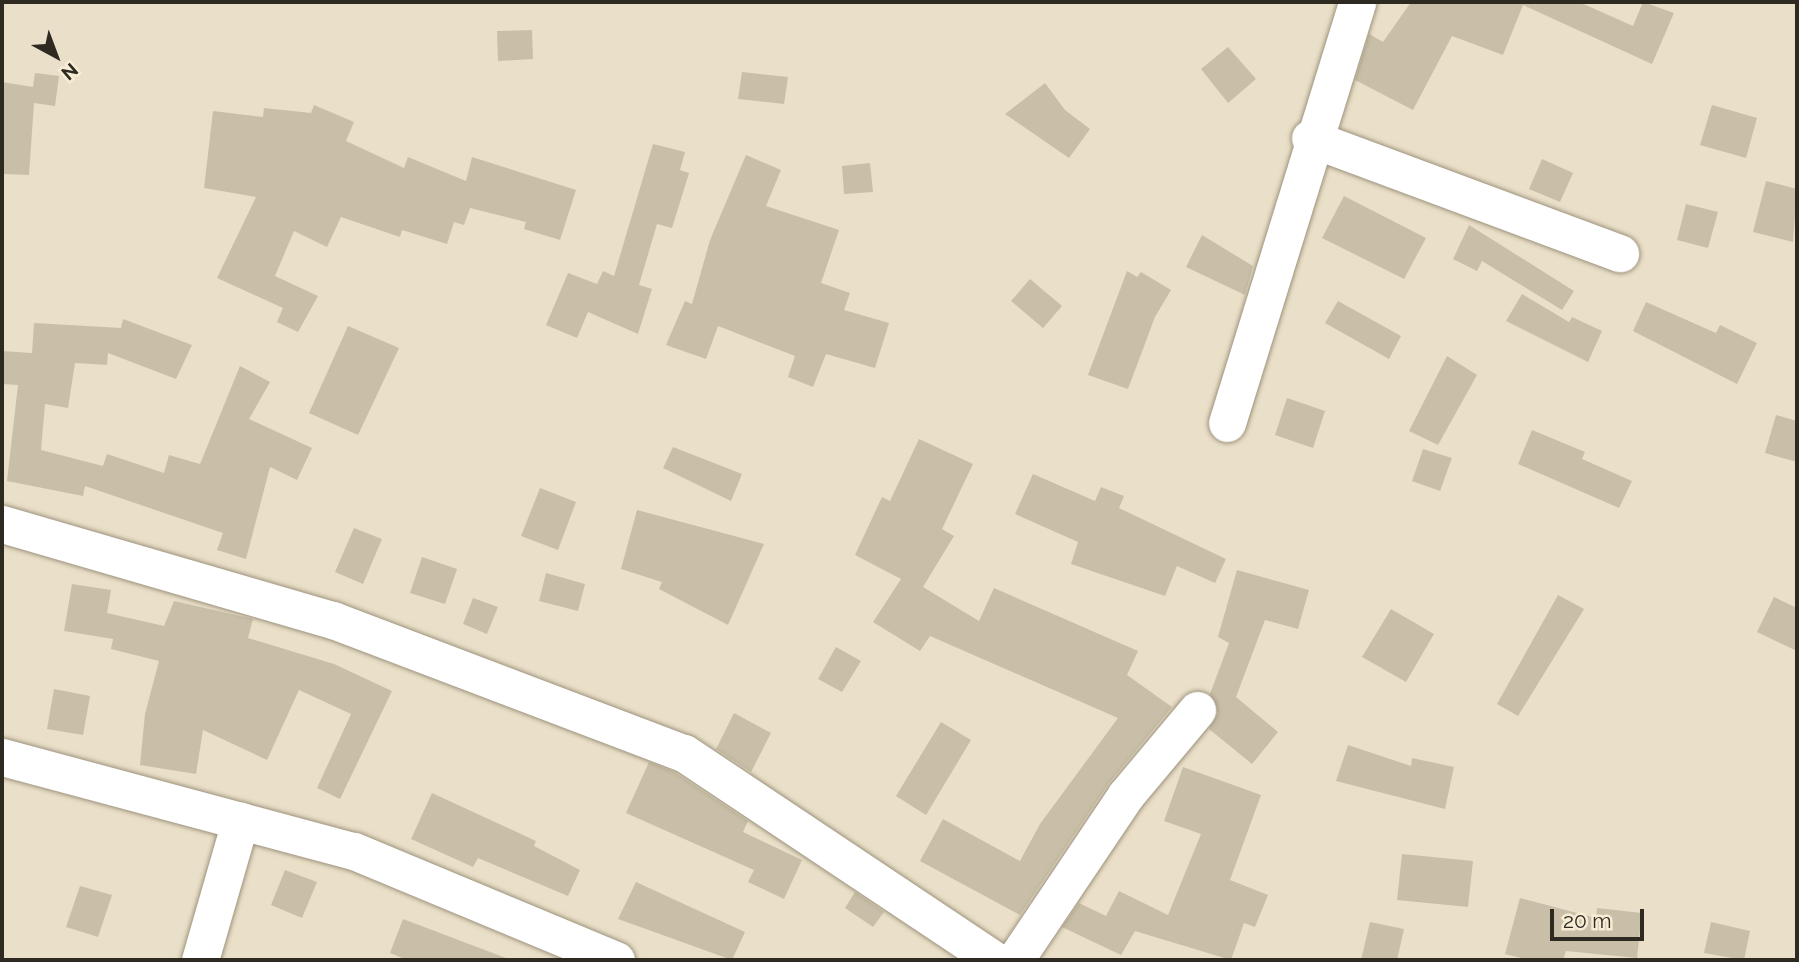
<!DOCTYPE html>
<style>
body{margin:0}
#map{position:relative;width:1799px;height:962px;overflow:hidden;background:#eadfc8;font-family:Raleway,sans-serif}
div>[style]{position:absolute}
.building>*{inset:0;background:#c9bfa8}
.roads{filter:drop-shadow(0 0 2px #9d937d) drop-shadow(0 0 2px #9d937d)}
.street>*{height:37px;margin:-18.5px;padding:0 18.5px;transform-origin:18.5px;border-radius:18.5px;background:#fff}
span{translate:-50% -50%;white-space:nowrap;text-align:center;line-height:1.15;-webkit-text-stroke:5px #f7ecd4;paint-order:stroke}
.frame{position:absolute;inset:0;border:4px solid #2e2a22;pointer-events:none}
.north{position:absolute;left:21px;top:21px;width:70px;height:70px;-webkit-text-stroke:5px #f7ecd4;paint-order:stroke;rotate:139deg;font-size:19px;font-weight:700;line-height:28px;text-align:center;color:#2e2a22}
.north::after{content:'';display:block;margin:auto;width:24px;height:32px;background:#2e2a22;clip-path:polygon(50% 0,100% 100%,50% 72%,0 100%)}
.scale{position:absolute;left:1550px;top:909px;width:94px;height:32px;box-sizing:border-box;border:4px solid #2e2a22;border-top:0;padding-left:9px;font-size:21px;line-height:24px;white-space:nowrap;color:#2e2a22;-webkit-text-stroke:5px #f7ecd4;paint-order:stroke}
</style>
<div id="map">
<div class="building">
<i style="clip-path:polygon(1411px 2px,1579px 2px,1633px 26px,1643px 2px,1674px 13px,1652px 64px,1523px 5px,1503px 55px,1452px 36px,1413px 110px,1355px 80px,1369px 34px,1383px 42px)"></i>
<i style="clip-path:polygon(532px 30px,533px 59px,498px 61px,497px 31px)"></i>
<i style="clip-path:polygon(1228px 47px,1256px 79px,1228px 103px,1201px 69px)"></i>
<i style="clip-path:polygon(742px 72px,788px 77px,784px 104px,738px 99px)"></i>
<i style="clip-path:polygon(35px 73px,59px 76px,55px 106px,34px 103px,29px 175px,2px 174px,2px 82px,33px 87px)"></i>
<i style="clip-path:polygon(1045px 83px,1065px 110px,1090px 129px,1069px 158px,1005px 114px)"></i>
<i style="clip-path:polygon(314px 105px,354px 122px,346px 141px,404px 168px,408px 157px,466px 181px,472px 157px,576px 190px,560px 240px,524px 229px,526px 222px,470px 208px,464px 225px,454px 222px,447px 244px,402px 230px,400px 237px,341px 217px,327px 247px,294px 231px,275px 276px,318px 296px,298px 332px,277px 322px,283px 308px,217px 278px,256px 197px,204px 188px,213px 111px,263px 117px,264px 108px,311px 113px)"></i>
<i style="clip-path:polygon(1712px 105px,1757px 118px,1746px 158px,1700px 145px)"></i>
<i style="clip-path:polygon(653px 144px,685px 152px,680px 170px,689px 173px,672px 228px,657px 224px,639px 285px,652px 289px,638px 334px,588px 312px,577px 338px,546px 325px,568px 273px,597px 284px,603px 271px,614px 276px)"></i>
<i style="clip-path:polygon(746px 155px,781px 170px,766px 206px,839px 230px,821px 283px,850px 293px,844px 310px,889px 323px,875px 368px,826px 354px,813px 387px,788px 377px,795px 356px,718px 326px,706px 359px,666px 345px,685px 301px,692px 304px,710px 240px)"></i>
<i style="clip-path:polygon(1542px 159px,1573px 173px,1560px 202px,1529px 189px)"></i>
<i style="clip-path:polygon(870px 163px,873px 192px,844px 194px,842px 166px)"></i>
<i style="clip-path:polygon(1766px 181px,1797px 189px,1793px 242px,1753px 232px)"></i>
<i style="clip-path:polygon(1344px 196px,1426px 238px,1404px 279px,1322px 238px)"></i>
<i style="clip-path:polygon(1686px 204px,1718px 212px,1708px 248px,1677px 240px)"></i>
<i style="clip-path:polygon(1469px 225px,1574px 291px,1562px 310px,1482px 261px,1477px 271px,1453px 259px)"></i>
<i style="clip-path:polygon(1202px 235px,1253px 266px,1245px 295px,1186px 267px)"></i>
<i style="clip-path:polygon(1127px 271px,1137px 277px,1141px 272px,1171px 290px,1155px 317px,1128px 389px,1088px 375px)"></i>
<i style="clip-path:polygon(1030px 279px,1062px 306px,1043px 328px,1011px 301px)"></i>
<i style="clip-path:polygon(1522px 294px,1569px 322px,1572px 317px,1602px 331px,1588px 362px,1506px 321px)"></i>
<i style="clip-path:polygon(1338px 301px,1401px 336px,1389px 359px,1325px 323px)"></i>
<i style="clip-path:polygon(1646px 302px,1716px 333px,1720px 325px,1757px 343px,1737px 384px,1633px 331px)"></i>
<i style="clip-path:polygon(123px 319px,192px 345px,176px 379px,108px 353px,107px 365px,75px 363px,68px 408px,45px 404px,41px 450px,103px 466px,107px 454px,164px 473px,169px 455px,200px 464px,240px 366px,270px 382px,249px 419px,312px 448px,297px 480px,270px 467px,246px 559px,217px 550px,223px 533px,85px 486px,83px 496px,7px 481px,18px 385px,2px 384px,2px 351px,32px 353px,34px 323px,121px 328px)"></i>
<i style="clip-path:polygon(348px 326px,399px 348px,358px 435px,309px 413px)"></i>
<i style="clip-path:polygon(1447px 356px,1477px 375px,1438px 445px,1409px 431px)"></i>
<i style="clip-path:polygon(1287px 398px,1325px 411px,1313px 448px,1275px 435px)"></i>
<i style="clip-path:polygon(1776px 415px,1797px 421px,1797px 462px,1765px 453px)"></i>
<i style="clip-path:polygon(1532px 430px,1585px 452px,1582px 459px,1632px 481px,1619px 508px,1518px 464px)"></i>
<i style="clip-path:polygon(919px 439px,973px 464px,942px 529px,954px 536px,923px 587px,979px 621px,994px 588px,1138px 651px,1127px 675px,1172px 707px,1109px 783px,1020px 915px,920px 861px,943px 819px,1020px 861px,1040px 824px,1118px 718px,930px 636px,920px 651px,873px 622px,901px 579px,855px 555px,882px 497px,890px 501px)"></i>
<i style="clip-path:polygon(673px 447px,742px 474px,731px 501px,663px 468px)"></i>
<i style="clip-path:polygon(1423px 449px,1452px 458px,1440px 491px,1412px 481px)"></i>
<i style="clip-path:polygon(1033px 474px,1095px 501px,1101px 487px,1124px 496px,1119px 508px,1226px 559px,1215px 583px,1177px 566px,1165px 596px,1071px 564px,1078px 542px,1015px 514px)"></i>
<i style="clip-path:polygon(540px 488px,576px 502px,558px 550px,521px 536px)"></i>
<i style="clip-path:polygon(637px 510px,764px 544px,728px 625px,659px 589px,662px 582px,621px 569px)"></i>
<i style="clip-path:polygon(354px 528px,382px 539px,363px 584px,335px 572px)"></i>
<i style="clip-path:polygon(422px 557px,457px 569px,445px 604px,410px 593px)"></i>
<i style="clip-path:polygon(1237px 570px,1309px 590px,1298px 629px,1265px 620px,1236px 697px,1278px 732px,1252px 764px,1209px 729px,1218px 713px,1210px 694px,1229px 643px,1218px 637px)"></i>
<i style="clip-path:polygon(546px 573px,585px 584px,578px 611px,539px 601px)"></i>
<i style="clip-path:polygon(72px 584px,111px 590px,107px 613px,164px 626px,174px 601px,253px 619px,248px 638px,334px 664px,392px 691px,340px 799px,317px 788px,351px 714px,299px 690px,267px 760px,203px 730px,196px 774px,140px 765px,145px 714px,159px 661px,111px 649px,113px 639px,64px 631px)"></i>
<i style="clip-path:polygon(1558px 595px,1584px 609px,1518px 716px,1497px 704px)"></i>
<i style="clip-path:polygon(1774px 597px,1797px 608px,1797px 651px,1757px 632px)"></i>
<i style="clip-path:polygon(473px 598px,498px 607px,487px 634px,463px 624px)"></i>
<i style="clip-path:polygon(1391px 609px,1434px 634px,1406px 682px,1362px 657px)"></i>
<i style="clip-path:polygon(836px 647px,861px 661px,842px 692px,818px 679px)"></i>
<i style="clip-path:polygon(54px 689px,90px 696px,83px 735px,47px 729px)"></i>
<i style="clip-path:polygon(734px 713px,771px 733px,751px 772px,716px 749px)"></i>
<i style="clip-path:polygon(941px 722px,971px 740px,926px 815px,896px 796px)"></i>
<i style="clip-path:polygon(1348px 745px,1411px 766px,1412px 758px,1454px 767px,1445px 809px,1336px 781px)"></i>
<i style="clip-path:polygon(649px 762px,674px 772px,748px 821px,743px 832px,802px 860px,784px 899px,748px 882px,754px 870px,626px 813px)"></i>
<i style="clip-path:polygon(1183px 767px,1261px 795px,1230px 880px,1268px 895px,1255px 927px,1244px 923px,1231px 960px,1135px 931px,1121px 955px,1062px 927px,1079px 903px,1106px 916px,1119px 891px,1168px 915px,1201px 834px,1164px 821px)"></i>
<i style="clip-path:polygon(432px 793px,536px 841px,534px 846px,580px 870px,568px 896px,478px 858px,473px 867px,411px 839px)"></i>
<i style="clip-path:polygon(1402px 854px,1473px 861px,1468px 907px,1397px 900px)"></i>
<i style="clip-path:polygon(285px 870px,317px 882px,302px 918px,271px 905px)"></i>
<i style="clip-path:polygon(636px 882px,745px 932px,732px 960px,618px 919px)"></i>
<i style="clip-path:polygon(80px 886px,112px 895px,98px 937px,66px 927px)"></i>
<i style="clip-path:polygon(855px 892px,884px 912px,873px 927px,845px 908px)"></i>
<i style="clip-path:polygon(1520px 898px,1596px 918px,1597px 908px,1642px 913px,1637px 958px,1566px 951px,1563px 960px,1529px 960px,1505px 954px)"></i>
<i style="clip-path:polygon(403px 919px,506px 958px,506px 960px,407px 960px,390px 953px)"></i>
<i style="clip-path:polygon(1370px 922px,1404px 929px,1397px 960px,1361px 960px)"></i>
<i style="clip-path:polygon(1711px 922px,1750px 931px,1744px 960px,1704px 953px)"></i>
</div>
<div class="roads">
<div class="street">
<i style="left:1310px;top:138px;width:331px;rotate:20.4deg"></i>
<i style="left:1227px;top:423px;width:441px;rotate:-72.8deg"></i>
<i style="left:2px;top:524px;width:345px;rotate:16.2deg"></i>
<i style="left:333px;top:620px;width:375px;rotate:20.8deg"></i>
<i style="left:684px;top:753px;width:373px;rotate:33.7deg"></i>
<i style="left:2px;top:757px;width:364px;rotate:15deg"></i>
<i style="left:354px;top:851px;width:284px;rotate:22.6deg"></i>
<i style="left:200px;top:960px;width:145px;rotate:-73.9deg"></i>
<i style="left:1015px;top:960px;width:199px;rotate:-56.1deg"></i>
<i style="left:1126px;top:795px;width:111px;rotate:-50.1deg"></i>
</div>
</div>
<div class="frame"></div>
<div class="north">N</div>
<div class="scale">20 m</div>
</div>
